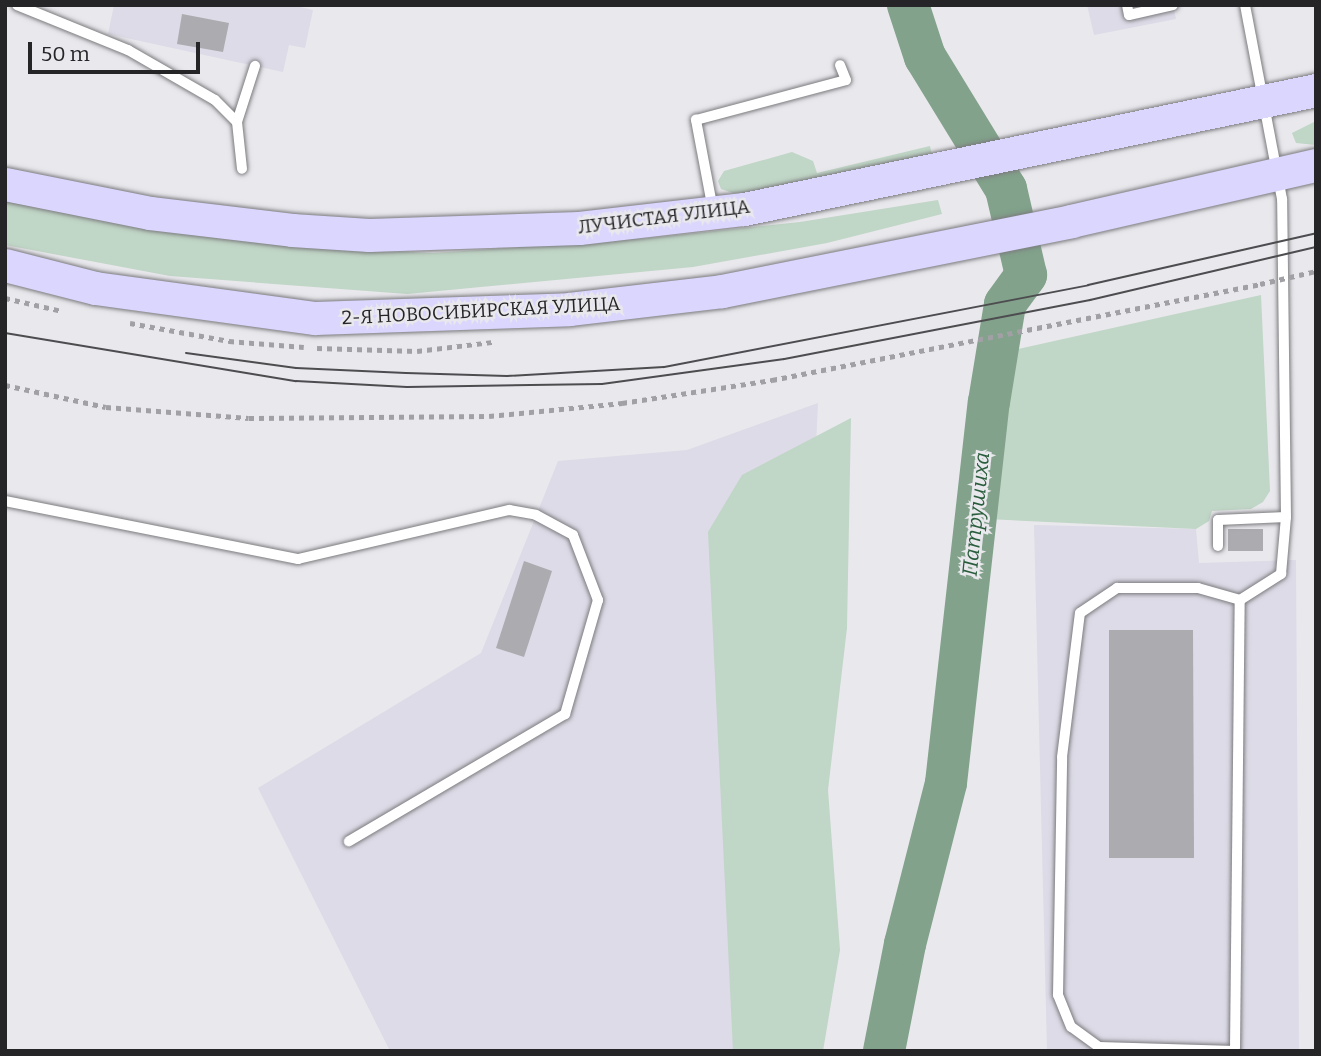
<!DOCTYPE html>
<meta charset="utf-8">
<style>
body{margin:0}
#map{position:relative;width:1321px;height:1056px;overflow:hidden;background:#e9e8ed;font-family:Bitter,serif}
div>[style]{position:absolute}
.built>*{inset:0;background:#dcdbe7}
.green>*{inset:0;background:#c0d6c6}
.river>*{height:42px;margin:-21px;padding:0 21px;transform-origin:21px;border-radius:21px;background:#82a28b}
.building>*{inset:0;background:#acabaf}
.path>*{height:4.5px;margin-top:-2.25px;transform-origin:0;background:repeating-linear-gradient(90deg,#a1a0a4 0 5px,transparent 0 10px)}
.roads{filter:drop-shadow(0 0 2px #7b7b7e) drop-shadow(0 0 2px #7b7b7e)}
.service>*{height:10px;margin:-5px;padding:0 5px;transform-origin:5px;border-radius:5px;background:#fff}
.primary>*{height:33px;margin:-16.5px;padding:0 16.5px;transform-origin:16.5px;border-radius:16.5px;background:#dad6fd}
.tram>*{height:2px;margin:-1px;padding:0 1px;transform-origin:1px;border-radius:1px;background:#4d4d50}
.path-bridge>*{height:4.5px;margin-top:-2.25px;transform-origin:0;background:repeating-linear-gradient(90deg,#a1a0a4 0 5px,transparent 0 10px)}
span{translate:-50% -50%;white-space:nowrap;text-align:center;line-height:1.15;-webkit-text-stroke:5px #e9e8ed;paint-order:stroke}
.street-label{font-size:19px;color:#252527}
.water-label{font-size:21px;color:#295d3c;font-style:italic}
.frame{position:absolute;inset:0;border:7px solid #252527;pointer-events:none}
.scale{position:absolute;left:28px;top:42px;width:172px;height:32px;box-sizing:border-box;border:4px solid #252527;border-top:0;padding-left:9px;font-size:21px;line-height:24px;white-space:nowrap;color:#252527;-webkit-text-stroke:5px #e9e8ed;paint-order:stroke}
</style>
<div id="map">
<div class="built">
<i style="clip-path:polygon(114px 5px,291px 5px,313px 10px,305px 48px,289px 45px,283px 72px,108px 34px)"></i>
<i style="clip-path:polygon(1087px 5px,1173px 5px,1176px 19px,1094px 35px)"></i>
<i style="clip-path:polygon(818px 403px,787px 1051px,390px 1051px,258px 788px,481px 653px,558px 461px,687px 450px)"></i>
<i style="clip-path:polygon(1034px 525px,1196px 529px,1199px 563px,1296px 560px,1299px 1051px,1047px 1051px)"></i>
</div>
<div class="green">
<i style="clip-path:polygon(1316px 121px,1316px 145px,1296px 143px,1292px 133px)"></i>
<i style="clip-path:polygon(930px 146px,932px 155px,797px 186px,736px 194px,721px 189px,718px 181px,724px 171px,792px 152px,813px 161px,817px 173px)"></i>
<i style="clip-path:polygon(5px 196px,364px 250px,434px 253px,649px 238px,800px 222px,938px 200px,942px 214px,827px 243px,693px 267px,407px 294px,170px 276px,5px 245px)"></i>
<i style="clip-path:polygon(1261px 295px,1270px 491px,1263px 502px,1251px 509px,1212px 511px,1209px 521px,1196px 529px,987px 519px,1009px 351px)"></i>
<i style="clip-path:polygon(851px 418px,847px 628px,828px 790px,840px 950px,823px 1051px,733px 1051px,708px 532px,742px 475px)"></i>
</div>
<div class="river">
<i style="left:884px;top:1051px;width:109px;rotate:-78.9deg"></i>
<i style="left:905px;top:944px;width:166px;rotate:-75.7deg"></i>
<i style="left:946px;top:783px;width:383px;rotate:-83.6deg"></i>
<i style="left:989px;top:402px;width:99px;rotate:-80.7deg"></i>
<i style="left:1005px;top:304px;width:36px;rotate:-54deg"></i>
<i style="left:1026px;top:275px;width:88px;rotate:-103.1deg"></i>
<i style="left:1006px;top:189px;width:155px;rotate:-121.5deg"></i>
<i style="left:925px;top:57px;width:55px;rotate:-108.1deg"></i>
</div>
<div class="building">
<i style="clip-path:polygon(182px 14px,229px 23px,223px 52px,177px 44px)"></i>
<i style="clip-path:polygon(1228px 529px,1263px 529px,1263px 551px,1228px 551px)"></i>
<i style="clip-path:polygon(524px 561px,552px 571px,524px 657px,496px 648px)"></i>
<i style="clip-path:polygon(1109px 630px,1193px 630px,1194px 858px,1109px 858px)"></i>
</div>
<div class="path">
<i style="left:1299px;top:275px;width:17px;rotate:-13deg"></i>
<i style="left:5px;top:298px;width:58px;rotate:12.8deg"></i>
<i style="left:130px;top:323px;width:101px;rotate:10.3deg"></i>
<i style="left:229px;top:341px;width:75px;rotate:4.6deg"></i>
<i style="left:317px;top:348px;width:100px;rotate:1.7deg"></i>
<i style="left:417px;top:351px;width:77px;rotate:-6.8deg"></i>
<i style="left:5px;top:385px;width:103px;rotate:12.3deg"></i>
<i style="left:106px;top:407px;width:143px;rotate:4.4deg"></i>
<i style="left:249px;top:418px;width:240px;rotate:-0.5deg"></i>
<i style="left:489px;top:416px;width:134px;rotate:-5.6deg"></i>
<i style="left:622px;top:403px;width:152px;rotate:-8.7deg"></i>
<i style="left:772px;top:380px;width:497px;rotate:-11.1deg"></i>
</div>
<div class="roads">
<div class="service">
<i style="left:17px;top:5px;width:120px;rotate:22.1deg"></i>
<i style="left:128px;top:50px;width:100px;rotate:29.9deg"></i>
<i style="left:215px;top:100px;width:31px;rotate:45deg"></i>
<i style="left:237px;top:122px;width:47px;rotate:83.9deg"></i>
<i style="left:1127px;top:5px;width:10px;rotate:79deg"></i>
<i style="left:1129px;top:15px;width:45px;rotate:-12.8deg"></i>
<i style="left:237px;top:122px;width:59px;rotate:-72.2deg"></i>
<i style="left:713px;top:210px;width:92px;rotate:-100.7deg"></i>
<i style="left:696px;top:120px;width:155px;rotate:-14.9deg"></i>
<i style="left:846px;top:80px;width:16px;rotate:-112deg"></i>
<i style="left:5px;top:501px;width:299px;rotate:11.2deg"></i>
<i style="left:298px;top:559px;width:217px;rotate:-13.1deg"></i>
<i style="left:509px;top:510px;width:27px;rotate:10deg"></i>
<i style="left:536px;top:515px;width:42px;rotate:28.4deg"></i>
<i style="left:573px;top:535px;width:70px;rotate:69deg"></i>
<i style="left:598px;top:600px;width:119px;rotate:106.1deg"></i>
<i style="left:565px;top:714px;width:251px;rotate:149.5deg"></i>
<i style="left:1218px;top:546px;width:26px;rotate:-90deg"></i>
<i style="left:1218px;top:520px;width:68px;rotate:-2.5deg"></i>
<i style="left:1235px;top:1048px;width:448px;rotate:-89.4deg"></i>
<i style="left:1235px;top:1051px;width:136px;rotate:-178.3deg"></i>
<i style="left:1099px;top:1047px;width:34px;rotate:-144deg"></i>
<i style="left:1071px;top:1027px;width:35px;rotate:-112deg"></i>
<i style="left:1058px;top:995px;width:238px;rotate:-89deg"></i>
<i style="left:1062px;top:757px;width:145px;rotate:-82.9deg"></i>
<i style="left:1080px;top:613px;width:45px;rotate:-34deg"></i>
<i style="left:1117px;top:588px;width:81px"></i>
<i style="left:1198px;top:588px;width:44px;rotate:15.9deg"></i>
<i style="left:1240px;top:600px;width:49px;rotate:-32.4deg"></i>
<i style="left:1281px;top:574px;width:57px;rotate:-85deg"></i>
<i style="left:1286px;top:517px;width:318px;rotate:-90.7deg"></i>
<i style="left:1282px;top:199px;width:197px;rotate:-100.8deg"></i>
</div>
<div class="primary">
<i style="left:5px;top:184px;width:148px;rotate:11.3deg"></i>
<i style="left:150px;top:213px;width:143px;rotate:6.8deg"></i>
<i style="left:292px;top:230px;width:77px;rotate:3.7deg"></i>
<i style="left:369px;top:235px;width:210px;rotate:-1.9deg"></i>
<i style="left:579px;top:228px;width:166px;rotate:-6.6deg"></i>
<i style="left:744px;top:209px;width:584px;rotate:-11.75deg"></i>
<i style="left:5px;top:265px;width:93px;rotate:14.3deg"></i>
<i style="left:95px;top:288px;width:222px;rotate:7.8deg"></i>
<i style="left:315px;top:318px;width:254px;rotate:-2deg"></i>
<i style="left:569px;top:309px;width:154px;rotate:-6.7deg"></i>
<i style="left:722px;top:291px;width:356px;rotate:-11.3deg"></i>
<i style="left:1071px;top:221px;width:251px;rotate:-12.9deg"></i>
</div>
</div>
<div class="tram">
<i style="left:5px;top:333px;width:295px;rotate:9.4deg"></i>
<i style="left:296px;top:381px;width:111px;rotate:3.1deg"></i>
<i style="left:407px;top:387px;width:195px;rotate:-0.9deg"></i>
<i style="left:602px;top:384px;width:184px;rotate:-7.8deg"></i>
<i style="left:784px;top:359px;width:312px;rotate:-10.9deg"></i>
<i style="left:1090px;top:300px;width:232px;rotate:-13.2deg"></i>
<i style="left:186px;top:353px;width:111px;rotate:7.8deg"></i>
<i style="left:296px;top:368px;width:110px;rotate:2.6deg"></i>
<i style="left:406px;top:373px;width:101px;rotate:1.7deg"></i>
<i style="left:507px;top:376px;width:157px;rotate:-3.3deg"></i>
<i style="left:664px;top:367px;width:432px;rotate:-10.9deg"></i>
<i style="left:1088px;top:285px;width:234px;rotate:-12.8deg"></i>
</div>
<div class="path-bridge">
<i style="left:1260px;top:284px;width:40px;rotate:-13deg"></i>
</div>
<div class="street-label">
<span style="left:664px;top:217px;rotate:-7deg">ЛУЧИСТАЯ УЛИЦА</span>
<span style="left:481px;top:311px;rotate:-3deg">2-Я НОВОСИБИРСКАЯ УЛИЦА</span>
</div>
<div class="water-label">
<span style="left:976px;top:514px;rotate:-84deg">Патрушиха</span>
</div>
<div class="frame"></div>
<div class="scale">50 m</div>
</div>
